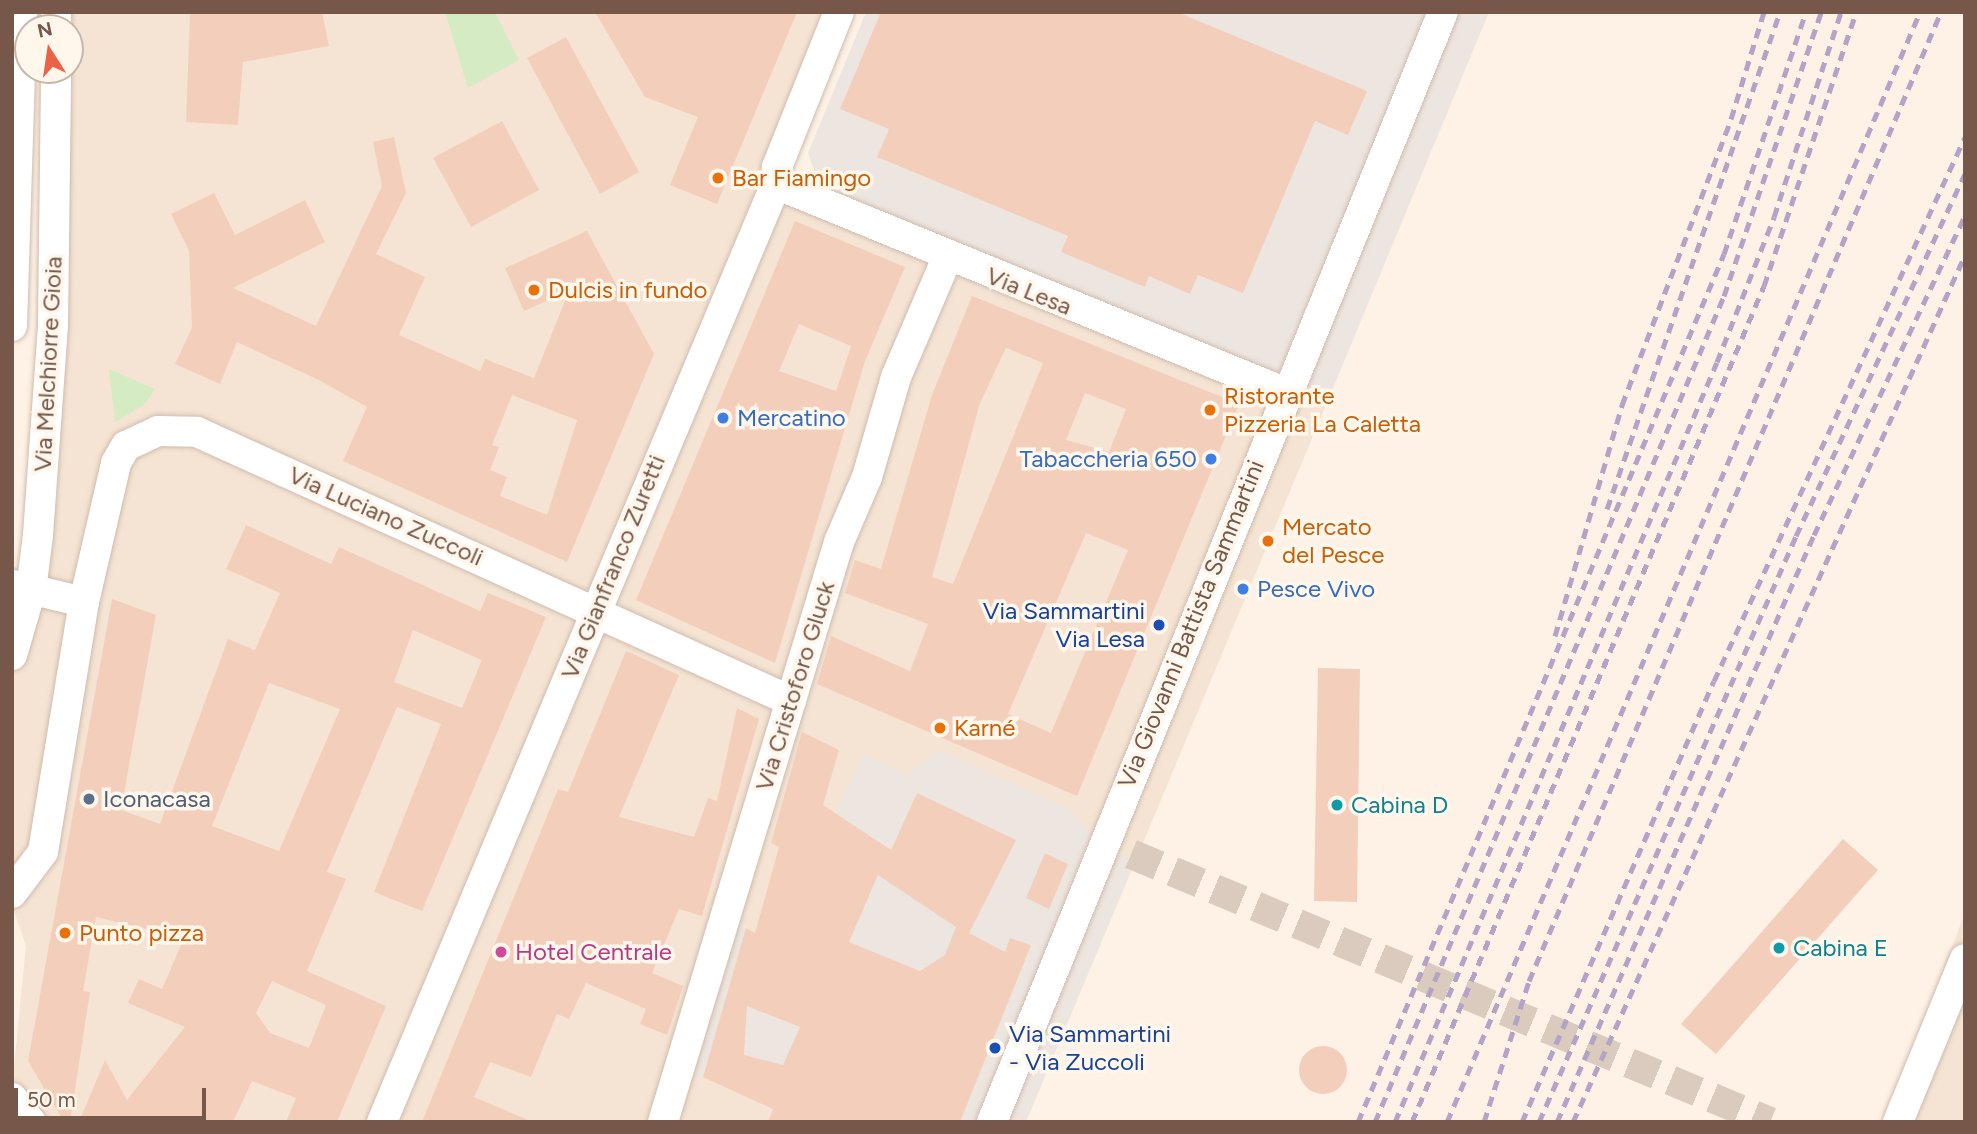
<!DOCTYPE html>
<meta charset="utf-8">
<style>
body{margin:0}
#map{position:relative;width:1977px;height:1134px;overflow:hidden;background:#fdf2e5;font-family:Figtree,sans-serif}
div>[style]{position:absolute}
.residential>*{inset:0;background:#f5e4d3}
.industrial>*{inset:0;background:#ede5df}
.green>*{inset:0;background:#d5ebc3}
.building>*{inset:0;background:#f3cfbb}
.round{border-radius:50%}
.minor-tunnel>*{height:30px;margin-top:-15px;transform-origin:0;background:repeating-linear-gradient(90deg,#dbcbbe 0 30px,transparent 0 45px)}
.roads{filter:drop-shadow(0 0 2px #d1bbad) drop-shadow(0 0 2px #d1bbad)}
.minor>*{height:30px;margin:-15px;padding:0 15px;transform-origin:15px;border-radius:15px;background:#fff}
.rail>*{height:5px;margin-top:-2.5px;transform-origin:0;background:repeating-linear-gradient(90deg,#b4a3c7 0 10px,transparent 0 17px)}
.dots>*{width:19px;height:19px;translate:-50% -50%;box-sizing:border-box;border:4px solid #fff6ec;border-radius:50%}
span{translate:-50% -50%;white-space:nowrap;text-align:center;line-height:1.15;-webkit-text-stroke:7px #fff6ec;paint-order:stroke}
.food-label{font-size:24px;color:#c56008}
.left{translate:0 -50%;text-align:left}
.street-label{font-size:24px;color:#765749}
.shop-label{font-size:24px;color:#366cbe}
.right{translate:-100% -50%;text-align:right}
.transit-label{font-size:24px;color:#164399}
.service-label{font-size:24px;color:#4e5e75}
.culture-label{font-size:24px;color:#0d838f}
.hotel-label{font-size:24px;color:#b23c85}
.frame{position:absolute;inset:0;border:14px solid #765749;pointer-events:none}
.north{position:absolute;left:14px;top:14px;width:70px;height:70px;box-sizing:border-box;background:#fff6ec;border:2px solid #c8b6ab;border-radius:50%;rotate:348deg;font-size:19px;font-weight:700;line-height:28px;text-align:center;color:#765749}
.north::after{content:'';display:block;margin:auto;width:24px;height:32px;background:#ea6247;clip-path:polygon(50% 0,100% 100%,50% 72%,0 100%)}
.scale{position:absolute;left:14px;top:1088px;width:192px;height:32px;box-sizing:border-box;border:4px solid #765749;border-top:0;padding-left:9px;font-size:21px;line-height:24px;white-space:nowrap;color:#765749;-webkit-text-stroke:5px #fff6ec;paint-order:stroke}
</style>
<div id="map">
<div class="residential">
<i style="clip-path:polygon(67px 12px,833px 12px,771px 166px,1326px 405px,1135px 862px,907px 775px,836px 812px,755px 933px,730px 918px,685px 1069px,805px 1122px,36px 1122px,12px 1087px,26px 946px,12px 906px,12px 664px,70px 70px)"></i>
<i style="clip-path:polygon(1965px 913px,1965px 1122px,1885px 1122px)"></i>
</div>
<div class="industrial">
<i style="clip-path:polygon(866px 12px,1489px 12px,1326px 405px,819px 184px,808px 153px)"></i>
<i style="clip-path:polygon(938px 750px,1070px 809px,1099px 845px,1135px 862px,1026px 1122px,805px 1122px,685px 1070px,729px 918px,755px 933px,836px 812px,864px 754px,907px 775px)"></i>
</div>
<div class="green">
<i style="clip-path:polygon(445px 12px,495px 12px,519px 60px,468px 88px)"></i>
<i style="clip-path:polygon(109px 369px,155px 389px,144px 405px,115px 422px)"></i>
</div>
<div class="building">
<i style="clip-path:polygon(190px 12px,322px 12px,329px 46px,243px 62px,238px 125px,186px 122px)"></i>
<i style="clip-path:polygon(595px 12px,797px 12px,717px 204px,670px 185px,698px 117px,645px 97px)"></i>
<i style="clip-path:polygon(881px 12px,1177px 12px,1367px 91px,1348px 135px,1315px 121px,1243px 293px,1198px 275px,1190px 294px,1149px 276px,1145px 287px,1061px 252px,1068px 236px,877px 157px,889px 129px,840px 109px)"></i>
<i style="clip-path:polygon(566px 37px,639px 172px,600px 194px,527px 58px)"></i>
<i style="clip-path:polygon(502px 121px,539px 190px,471px 227px,433px 158px)"></i>
<i style="clip-path:polygon(evenodd,394px 137px,406px 193px,376px 254px,425px 277px,399px 335px,480px 371px,485px 359px,534px 378px,569px 291px,524px 311px,505px 268px,587px 231px,654px 354px,567px 562px,343px 461px,367px 407px,319px 380px,237px 342px,220px 384px,175px 364px,192px 328px,189px 251px,171px 214px,214px 193px,235px 235px,305px 200px,325px 242px,233px 288px,316px 326px,382px 186px,373px 142px,394px 137px,512px 395px,577px 420px,547px 515px,500px 496px,507px 477px,490px 470px,499px 447px,492px 445px,512px 395px)"></i>
<i style="clip-path:polygon(evenodd,795px 221px,905px 267px,865px 361px,775px 663px,636px 600px,795px 221px,799px 324px,851px 346px,836px 391px,779px 371px,799px 324px)"></i>
<i style="clip-path:polygon(evenodd,972px 296px,1239px 404px,1077px 796px,817px 684px,831px 636px,910px 671px,928px 624px,845px 593px,855px 560px,881px 569px,932px 395px,972px 296px,1006px 348px,1043px 363px,953px 584px,932px 577px,980px 403px,1006px 348px,972px 296px,1085px 393px,1126px 409px,1109px 452px,1066px 440px,1085px 393px,972px 296px,1086px 533px,1128px 550px,1051px 733px,1008px 714px,1086px 533px)"></i>
<i style="clip-path:polygon(evenodd,246px 525px,331px 564px,339px 547px,480px 611px,488px 593px,546px 617px,422px 911px,374px 892px,441px 724px,397px 707px,327px 872px,346px 879px,307px 971px,386px 1006px,337px 1122px,286px 1122px,296px 1098px,252px 1081px,233px 1122px,79px 1122px,105px 1060px,127px 1100px,185px 1027px,128px 1003px,139px 979px,162px 989px,184px 938px,96px 917px,83px 991px,90px 992px,70px 1122px,64px 1122px,28px 1061px,112px 599px,156px 615px,121px 810px,160px 824px,228px 639px,255px 650px,280px 593px,226px 569px,246px 525px,413px 630px,482px 660px,462px 708px,394px 682px,413px 630px,246px 525px,269px 683px,340px 709px,279px 851px,212px 826px,269px 683px,246px 525px,272px 981px,326px 1005px,309px 1048px,270px 1033px,256px 1013px,272px 981px)"></i>
<i style="clip-path:polygon(626px 651px,679px 675px,619px 817px,694px 837px,708px 798px,717px 801px,737px 708px,759px 719px,702px 916px,679px 909px,652px 973px,683px 986px,667px 1035px,640px 1024px,646px 1009px,586px 983px,569px 1019px,557px 1014px,531px 1077px,490px 1062px,474px 1097px,533px 1122px,422px 1122px,558px 789px,568px 792px)"></i>
<i style="clip-path:polygon(1318px 668px,1360px 669px,1357px 902px,1314px 901px)"></i>
<i style="clip-path:polygon(evenodd,802px 732px,839px 750px,823px 805px,891px 850px,917px 793px,1016px 840px,969px 933px,1005px 952px,1010px 938px,1031px 945px,960px 1122px,768px 1122px,773px 1109px,703px 1077px,746px 928px,755px 933px,779px 847px,771px 843px,802px 732px,878px 875px,956px 927px,945px 955px,920px 971px,849px 942px,878px 875px,802px 732px,747px 1006px,800px 1027px,783px 1065px,744px 1055px,747px 1006px)"></i>
<i style="clip-path:polygon(1843px 839px,1878px 870px,1716px 1054px,1681px 1024px)"></i>
<i style="clip-path:polygon(1045px 853px,1068px 864px,1049px 909px,1026px 898px)"></i>
<i class="round" style="left:1299px;top:1046px;width:48px;height:48px"></i>
</div>
<div class="minor-tunnel">
<i style="left:1131px;top:854px;width:693px;rotate:22.75deg"></i>
</div>
<div class="roads">
<div class="minor">
<i style="left:56px;top:12px;width:16px;rotate:90deg"></i>
<i style="left:776px;top:184px;width:549px;rotate:22.27deg"></i>
<i style="left:12px;top:326px;width:314px;rotate:-88.2deg"></i>
<i style="left:13px;top:585px;width:73px;rotate:13.5deg"></i>
<i style="left:12px;top:655px;width:68px;rotate:-73.7deg"></i>
<i style="left:31px;top:590px;width:55px;rotate:-82.7deg"></i>
<i style="left:38px;top:535px;width:211px;rotate:-85.9deg"></i>
<i style="left:53px;top:325px;width:255px;rotate:-89.3deg"></i>
<i style="left:12px;top:893px;width:51px;rotate:-52.9deg"></i>
<i style="left:43px;top:852px;width:253px;rotate:-80.7deg"></i>
<i style="left:84px;top:602px;width:143px;rotate:-77deg"></i>
<i style="left:116px;top:463px;width:20px;rotate:-60deg"></i>
<i style="left:126px;top:446px;width:35px;rotate:-25deg"></i>
<i style="left:158px;top:431px;width:39px;rotate:1deg"></i>
<i style="left:197px;top:432px;width:652px;rotate:24.36deg"></i>
<i style="left:12px;top:1098px;width:31px;rotate:52deg"></i>
<i style="left:382px;top:1122px;width:1017px;rotate:-67.22deg"></i>
<i style="left:776px;top:184px;width:17px;rotate:-87deg"></i>
<i style="left:777px;top:167px;width:167px;rotate:-68.2deg"></i>
<i style="left:663px;top:1122px;width:606px;rotate:-73.12deg"></i>
<i style="left:839px;top:542px;width:71px;rotate:-66.7deg"></i>
<i style="left:867px;top:477px;width:104px;rotate:-73.8deg"></i>
<i style="left:896px;top:377px;width:129px;rotate:-66.8deg"></i>
<i style="left:992px;top:1122px;width:1198px;rotate:-67.89deg"></i>
<i style="left:1898px;top:1122px;width:176px;rotate:-67.7deg"></i>
</div>
</div>
<div class="rail">
<i style="left:1607px;top:509px;width:526px;rotate:-70.81deg"></i>
<i style="left:1555px;top:636px;width:241px;rotate:-73.8deg"></i>
<i style="left:1622px;top:405px;width:306px;rotate:-69.1deg"></i>
<i style="left:1731px;top:119px;width:112px;rotate:-72.9deg"></i>
<i style="left:1358px;top:1122px;width:942px;rotate:-67.14deg"></i>
<i style="left:1724px;top:254px;width:256px;rotate:-71.3deg"></i>
<i style="left:1375px;top:1122px;width:897px;rotate:-67.1deg"></i>
<i style="left:1724px;top:296px;width:300px;rotate:-71.1deg"></i>
<i style="left:1395px;top:1122px;width:825px;rotate:-67.04deg"></i>
<i style="left:1717px;top:362px;width:156px;rotate:-68.5deg"></i>
<i style="left:1774px;top:217px;width:216px;rotate:-71.9deg"></i>
<i style="left:1412px;top:1122px;width:907px;rotate:-67.17deg"></i>
<i style="left:1764px;top:286px;width:289px;rotate:-71.4deg"></i>
<i style="left:1447px;top:1122px;width:1207px;rotate:-66.92deg"></i>
<i style="left:1484px;top:1122px;width:148px;rotate:-72.3deg"></i>
<i style="left:1529px;top:981px;width:1053px;rotate:-66.97deg"></i>
<i style="left:1522px;top:1122px;width:481px;rotate:-66.5deg"></i>
<i style="left:1714px;top:681px;width:599px;rotate:-65.23deg"></i>
<i style="left:1539px;top:1122px;width:640px;rotate:-66.32deg"></i>
<i style="left:1796px;top:536px;width:400px;rotate:-65deg"></i>
<i style="left:1557px;top:1122px;width:641px;rotate:-66.36deg"></i>
<i style="left:1814px;top:535px;width:353px;rotate:-64.7deg"></i>
<i style="left:1573px;top:1122px;width:952px;rotate:-65.67deg"></i>
</div>
<div class="dots">
<i style="left:718px;top:178px;background:#e8710a"></i>
<i style="left:534px;top:290px;background:#e8710a"></i>
<i style="left:1210px;top:410px;background:#e8710a"></i>
<i style="left:723px;top:418px;background:#3f7fe0"></i>
<i style="left:1211px;top:459px;background:#3f7fe0"></i>
<i style="left:1268px;top:541px;background:#e8710a"></i>
<i style="left:1243px;top:589px;background:#3f7fe0"></i>
<i style="left:1159px;top:625px;background:#1a4fb4"></i>
<i style="left:940px;top:728px;background:#e8710a"></i>
<i style="left:89px;top:799px;background:#5c6f8a"></i>
<i style="left:1337px;top:805px;background:#0f9aa8"></i>
<i style="left:65px;top:933px;background:#e8710a"></i>
<i style="left:1779px;top:948px;background:#0f9aa8"></i>
<i style="left:501px;top:952px;background:#d1479c"></i>
<i style="left:995px;top:1048px;background:#1a4fb4"></i>
</div>
<div class="food-label">
<span class="left" style="left:732px;top:178px">Bar Fiamingo</span>
<span class="left" style="left:548px;top:290px">Dulcis in fundo</span>
<span class="left" style="left:1224px;top:410px">Ristorante<br>Pizzeria La Caletta</span>
<span class="left" style="left:1282px;top:541px">Mercato<br>del Pesce</span>
<span class="left" style="left:954px;top:728px">Karné</span>
<span class="left" style="left:79px;top:933px">Punto pizza</span>
</div>
<div class="street-label">
<span style="left:1029px;top:291px;rotate:22deg">Via Lesa</span>
<span style="left:48px;top:364px;rotate:-87deg">Via Melchiorre Gioia</span>
<span style="left:386px;top:516px;rotate:24deg">Via Luciano Zuccoli</span>
<span style="left:613px;top:567px;rotate:-68deg">Via Gianfranco Zuretti</span>
<span style="left:1191px;top:624px;rotate:-68deg">Via Giovanni Battista Sammartini</span>
<span style="left:795px;top:686px;rotate:-73deg">Via Cristoforo Gluck</span>
</div>
<div class="shop-label">
<span class="left" style="left:737px;top:418px">Mercatino</span>
<span class="right" style="left:1197px;top:459px">Tabaccheria 650</span>
<span class="left" style="left:1257px;top:589px">Pesce Vivo</span>
</div>
<div class="transit-label">
<span class="right" style="left:1145px;top:625px">Via Sammartini<br>Via Lesa</span>
<span class="left" style="left:1009px;top:1048px">Via Sammartini<br>- Via Zuccoli</span>
</div>
<div class="service-label">
<span class="left" style="left:103px;top:799px">Iconacasa</span>
</div>
<div class="culture-label">
<span class="left" style="left:1351px;top:805px">Cabina D</span>
<span class="left" style="left:1793px;top:948px">Cabina E</span>
</div>
<div class="hotel-label">
<span class="left" style="left:515px;top:952px">Hotel Centrale</span>
</div>
<div class="frame"></div>
<div class="north">N</div>
<div class="scale">50 m</div>
</div>
